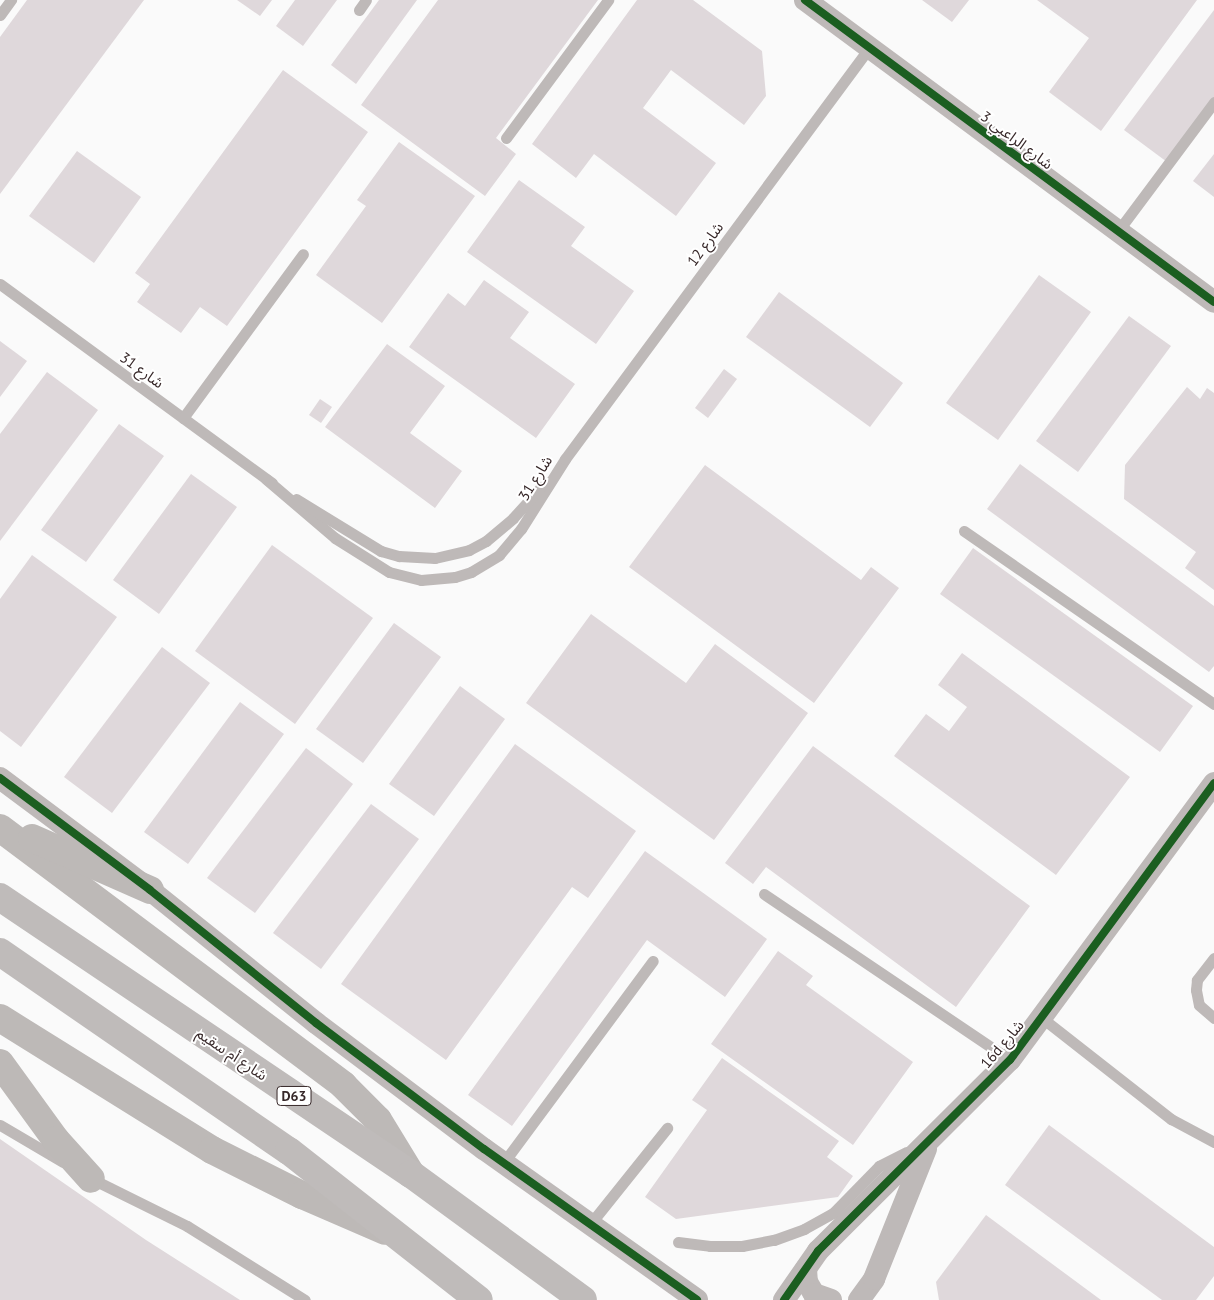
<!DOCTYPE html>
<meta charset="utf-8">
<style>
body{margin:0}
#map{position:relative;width:1214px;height:1300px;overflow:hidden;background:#fafafa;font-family:"PT Sans","Noto Sans Arabic",sans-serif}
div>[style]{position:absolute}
.building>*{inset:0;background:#dfd8db}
.service>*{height:11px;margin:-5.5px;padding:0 5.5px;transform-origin:5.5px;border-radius:5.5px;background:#beb9b8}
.minor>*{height:22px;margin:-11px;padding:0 11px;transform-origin:11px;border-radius:11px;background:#beb9b8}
.secondary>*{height:28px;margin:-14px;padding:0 14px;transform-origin:14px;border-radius:14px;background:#bdb9b7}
.primary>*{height:28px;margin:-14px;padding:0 14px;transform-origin:14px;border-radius:14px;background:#bfbbba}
.cycleway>*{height:8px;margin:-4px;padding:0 4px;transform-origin:4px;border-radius:4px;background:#1b5e20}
span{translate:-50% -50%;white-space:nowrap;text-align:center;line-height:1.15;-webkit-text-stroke:4px #fff;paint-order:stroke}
.shield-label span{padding:1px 4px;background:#fff;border:1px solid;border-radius:4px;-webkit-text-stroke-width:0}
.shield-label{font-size:14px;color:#372829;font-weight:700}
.street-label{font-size:15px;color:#372829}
</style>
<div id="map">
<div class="building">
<i style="clip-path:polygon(27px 0,144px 0,0 194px,0 37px)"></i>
<i style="clip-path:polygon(237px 0,272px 0,260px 16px)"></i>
<i style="clip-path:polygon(295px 0,337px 0,303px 46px,276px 26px)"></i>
<i style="clip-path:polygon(379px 0,417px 0,356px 84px,331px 65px)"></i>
<i style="clip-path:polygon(438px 0,598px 0,496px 138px,516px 154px,485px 196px,361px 105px)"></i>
<i style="clip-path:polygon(637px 0,693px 0,762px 51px,766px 96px,744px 125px,671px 70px,643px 108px,716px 163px,676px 216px,594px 154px,576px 178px,532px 144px)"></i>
<i style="clip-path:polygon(922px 0,969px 0,952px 22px)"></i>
<i style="clip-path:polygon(1037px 0,1197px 0,1101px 131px,1049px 92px,1089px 38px)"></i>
<i style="clip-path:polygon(1214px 10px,1214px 100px,1167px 162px,1124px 130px)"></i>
<i style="clip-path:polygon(283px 70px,368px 132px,227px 326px,200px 307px,181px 333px,137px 302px,150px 284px,135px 273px)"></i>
<i style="clip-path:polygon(399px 142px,475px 196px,382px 323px,316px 275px,366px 206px,357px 200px)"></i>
<i style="clip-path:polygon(77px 151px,141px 197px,94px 263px,29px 216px)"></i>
<i style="clip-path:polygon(1214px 154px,1214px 197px,1193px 181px)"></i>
<i style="clip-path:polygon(519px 180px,585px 227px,571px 246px,634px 291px,596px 344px,467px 252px)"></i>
<i style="clip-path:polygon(1039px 275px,1091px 312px,998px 440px,946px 403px)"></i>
<i style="clip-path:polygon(484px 280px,529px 312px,510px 338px,575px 384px,536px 438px,409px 347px,448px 293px,465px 306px)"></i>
<i style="clip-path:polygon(779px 292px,903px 383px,870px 427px,746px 337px)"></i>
<i style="clip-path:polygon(1129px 316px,1171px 346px,1078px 472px,1036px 441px)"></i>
<i style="clip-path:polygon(0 341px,27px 361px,0 397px)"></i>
<i style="clip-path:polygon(387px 344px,445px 386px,410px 433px,462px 471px,435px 508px,325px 427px)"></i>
<i style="clip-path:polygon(724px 369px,737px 379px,708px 418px,695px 408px)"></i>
<i style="clip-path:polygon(47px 372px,98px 410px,0 541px,0 434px)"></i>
<i style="clip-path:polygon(1187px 387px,1200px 399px,1207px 388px,1214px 393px,1214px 590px,1185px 568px,1196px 552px,1124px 499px,1125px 465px)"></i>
<i style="clip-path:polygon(320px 399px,332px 407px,321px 423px,309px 415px)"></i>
<i style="clip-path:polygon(119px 424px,164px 456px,86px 562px,41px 530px)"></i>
<i style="clip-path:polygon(1020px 464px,1214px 606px,1214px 666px,1209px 672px,987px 509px)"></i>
<i style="clip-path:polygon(705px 465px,861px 580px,871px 567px,899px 588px,814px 703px,629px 567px)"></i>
<i style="clip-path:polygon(191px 474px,237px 507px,159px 614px,113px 580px)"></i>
<i style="clip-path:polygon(272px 545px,373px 618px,295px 724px,195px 651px)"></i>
<i style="clip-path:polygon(973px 548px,1193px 706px,1160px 752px,940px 594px)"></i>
<i style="clip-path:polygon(32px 555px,117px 617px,21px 747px,0 731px,0 599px)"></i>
<i style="clip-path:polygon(591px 614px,686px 683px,715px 644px,808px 713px,714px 840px,526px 703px)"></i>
<i style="clip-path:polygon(394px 623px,441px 657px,363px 763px,316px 729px)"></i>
<i style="clip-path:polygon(162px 647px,210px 683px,112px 813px,64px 777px)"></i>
<i style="clip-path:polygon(962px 653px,1130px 777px,1056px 875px,894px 756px,926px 714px,949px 731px,967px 707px,938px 685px)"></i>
<i style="clip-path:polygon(460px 686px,505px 719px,434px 816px,389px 784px)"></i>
<i style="clip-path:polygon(240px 702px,284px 734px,188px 864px,144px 832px)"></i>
<i style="clip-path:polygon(515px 744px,636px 831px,588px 898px,572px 887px,446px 1060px,341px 984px)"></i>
<i style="clip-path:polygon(813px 746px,1030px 906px,956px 1007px,766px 867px,753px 884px,725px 863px)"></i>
<i style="clip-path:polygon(306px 748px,353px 784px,255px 913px,207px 878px)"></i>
<i style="clip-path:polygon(371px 804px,419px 839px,321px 969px,273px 933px)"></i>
<i style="clip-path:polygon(645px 851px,767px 939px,725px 997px,647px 940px,512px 1126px,468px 1095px)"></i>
<i style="clip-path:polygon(778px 951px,813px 976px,806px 985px,913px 1062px,853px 1145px,711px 1044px)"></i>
<i style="clip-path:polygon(722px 1058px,839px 1141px,827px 1157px,853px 1176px,838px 1197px,676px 1219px,645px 1197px,707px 1110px,692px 1100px)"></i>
<i style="clip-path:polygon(1049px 1125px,1214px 1247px,1214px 1276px,1196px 1300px,1162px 1300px,1005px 1185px)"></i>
<i style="clip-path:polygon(0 1139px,146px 1240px,240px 1300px,0 1300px)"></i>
<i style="clip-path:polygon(986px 1215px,1101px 1300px,939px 1300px,936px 1282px)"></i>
</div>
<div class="service">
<i style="left:359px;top:10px;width:12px;rotate:-55deg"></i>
<i style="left:0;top:15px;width:19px;rotate:-54deg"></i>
<i style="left:506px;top:138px;width:172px;rotate:-53.5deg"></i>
<i style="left:1118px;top:231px;width:161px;rotate:-53.3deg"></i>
<i style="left:0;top:284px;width:337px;rotate:36.2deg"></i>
<i style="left:183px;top:418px;width:203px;rotate:-53.8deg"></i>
<i style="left:266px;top:479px;width:91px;rotate:40.5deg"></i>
<i style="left:335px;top:538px;width:64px;rotate:32.2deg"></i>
<i style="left:389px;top:572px;width:33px;rotate:14deg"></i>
<i style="left:421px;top:580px;width:34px;rotate:-5deg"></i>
<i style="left:455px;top:577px;width:17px;rotate:-17deg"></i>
<i style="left:471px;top:572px;width:33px;rotate:-31deg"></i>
<i style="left:499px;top:555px;width:34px;rotate:-50deg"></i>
<i style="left:521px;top:529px;width:83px;rotate:-57.8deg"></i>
<i style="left:565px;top:459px;width:511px;rotate:-53.51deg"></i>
<i style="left:296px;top:499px;width:100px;rotate:31.5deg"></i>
<i style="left:381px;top:551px;width:19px;rotate:16deg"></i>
<i style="left:399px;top:556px;width:36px;rotate:3deg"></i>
<i style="left:435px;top:558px;width:35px;rotate:-13deg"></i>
<i style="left:469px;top:550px;width:19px;rotate:-28deg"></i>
<i style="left:486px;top:541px;width:35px;rotate:-40deg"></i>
<i style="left:513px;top:518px;width:42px;rotate:-47.9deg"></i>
<i style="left:964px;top:531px;width:304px;rotate:34.7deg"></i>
<i style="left:764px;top:894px;width:297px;rotate:34deg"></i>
<i style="left:1214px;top:958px;width:28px;rotate:128deg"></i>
<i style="left:1197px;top:980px;width:10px;rotate:96deg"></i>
<i style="left:1196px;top:990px;width:15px;rotate:79deg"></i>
<i style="left:1199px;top:1005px;width:20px;rotate:41deg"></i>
<i style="left:1042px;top:1018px;width:164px;rotate:38.1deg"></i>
<i style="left:1171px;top:1119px;width:49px;rotate:28.1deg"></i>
<i style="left:0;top:1125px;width:73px;rotate:30.4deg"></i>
<i style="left:504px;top:1162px;width:250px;rotate:-53.5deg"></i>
<i style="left:90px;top:1178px;width:108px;rotate:26.3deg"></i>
<i style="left:187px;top:1226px;width:139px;rotate:32.1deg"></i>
<i style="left:591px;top:1223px;width:122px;rotate:-51.3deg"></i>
<i style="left:678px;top:1242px;width:32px;rotate:7deg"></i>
<i style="left:710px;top:1246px;width:32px"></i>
<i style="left:742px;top:1246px;width:33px;rotate:-11deg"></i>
<i style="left:774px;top:1240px;width:32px;rotate:-20deg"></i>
<i style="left:804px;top:1229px;width:33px;rotate:-29deg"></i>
<i style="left:833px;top:1213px;width:66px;rotate:-45.6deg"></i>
<i style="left:879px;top:1166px;width:31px;rotate:-27deg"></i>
</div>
<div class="minor">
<i style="left:805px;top:0;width:508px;rotate:36.44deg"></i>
<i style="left:0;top:778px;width:187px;rotate:36.7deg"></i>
<i style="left:150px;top:890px;width:213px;rotate:38.7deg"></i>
<i style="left:316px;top:1023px;width:210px;rotate:36.9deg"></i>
<i style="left:484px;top:1149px;width:261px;rotate:35.3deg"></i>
<i style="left:806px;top:1269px;width:13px;rotate:86deg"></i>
<i style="left:807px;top:1282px;width:14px;rotate:60deg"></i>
<i style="left:814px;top:1294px;width:18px;rotate:19deg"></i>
<i style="left:784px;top:1300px;width:60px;rotate:-55.2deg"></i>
<i style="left:818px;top:1251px;width:271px;rotate:-44.9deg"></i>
<i style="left:1010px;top:1060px;width:344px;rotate:-53.6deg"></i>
<i style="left:859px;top:1300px;width:26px;rotate:-54deg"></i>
<i style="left:874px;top:1279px;width:140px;rotate:-68.2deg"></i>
</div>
<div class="secondary">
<i style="left:0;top:828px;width:429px;rotate:36.8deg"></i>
<i style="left:343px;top:1085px;width:49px;rotate:45deg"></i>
<i style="left:378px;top:1120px;width:63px;rotate:58.6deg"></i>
<i style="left:32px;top:838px;width:129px;rotate:23.8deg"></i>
<i style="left:0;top:1018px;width:250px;rotate:31.9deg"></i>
<i style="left:212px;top:1150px;width:101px;rotate:26.6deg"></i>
<i style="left:302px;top:1195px;width:90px;rotate:23.4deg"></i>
<i style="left:0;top:1063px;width:95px;rotate:54deg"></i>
<i style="left:56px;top:1140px;width:52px;rotate:48.1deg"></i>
</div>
<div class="primary">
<i style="left:0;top:897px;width:496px;rotate:34deg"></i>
<i style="left:411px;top:1174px;width:213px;rotate:36.2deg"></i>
<i style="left:0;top:952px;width:351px;rotate:34.6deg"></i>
<i style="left:289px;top:1151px;width:241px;rotate:38.1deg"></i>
</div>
<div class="cycleway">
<i style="left:805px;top:0;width:508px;rotate:36.44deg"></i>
<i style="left:0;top:778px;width:187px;rotate:36.7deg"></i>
<i style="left:150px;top:890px;width:213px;rotate:38.7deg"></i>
<i style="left:316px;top:1023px;width:210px;rotate:36.9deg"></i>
<i style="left:484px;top:1149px;width:261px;rotate:35.3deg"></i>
<i style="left:784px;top:1300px;width:60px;rotate:-55.2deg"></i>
<i style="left:818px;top:1251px;width:271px;rotate:-44.9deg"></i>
<i style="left:1010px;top:1060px;width:344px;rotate:-53.6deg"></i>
</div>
<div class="shield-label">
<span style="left:294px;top:1096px">D63</span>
</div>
<div class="street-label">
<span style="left:1017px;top:140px;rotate:37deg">شارع الراعبي 3</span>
<span style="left:705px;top:244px;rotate:-54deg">شارع 12</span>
<span style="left:142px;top:370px;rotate:36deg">شارع 31</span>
<span style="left:535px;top:478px;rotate:-58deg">شارع 31</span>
<span style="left:1002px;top:1044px;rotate:-50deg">16d شارع</span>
<span style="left:232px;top:1054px;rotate:34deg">شارع أم سقيم</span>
</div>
</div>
